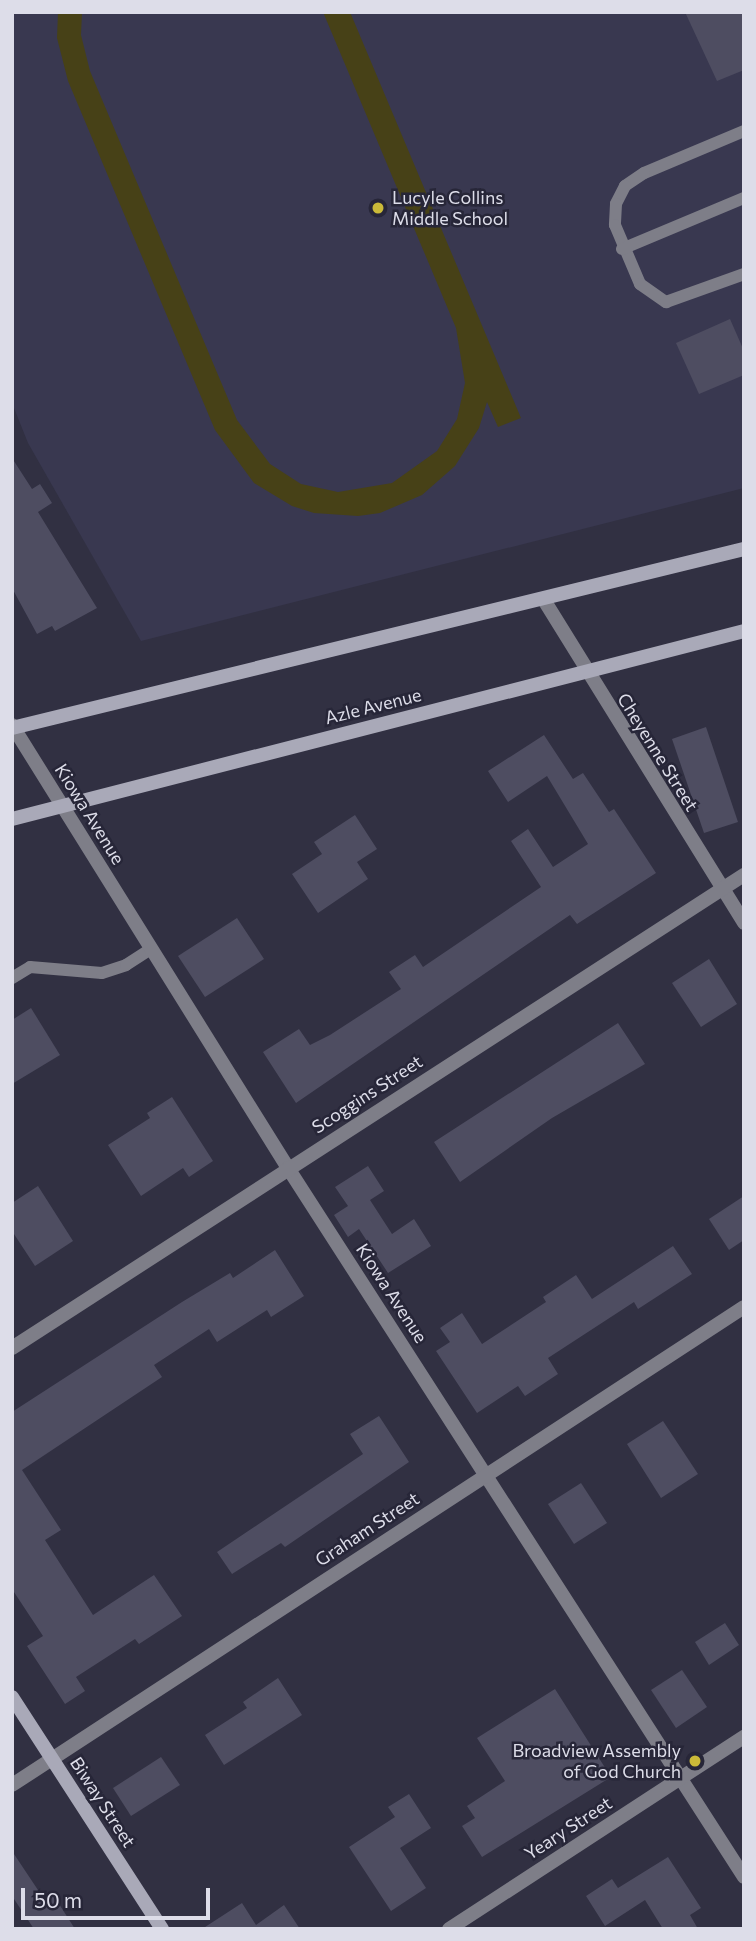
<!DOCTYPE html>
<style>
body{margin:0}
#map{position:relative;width:756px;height:1941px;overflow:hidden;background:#313042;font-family:Commissioner,sans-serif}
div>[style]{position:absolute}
.built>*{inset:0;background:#393850}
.green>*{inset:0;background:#474117}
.building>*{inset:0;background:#4e4d61}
.lane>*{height:12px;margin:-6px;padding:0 6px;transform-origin:6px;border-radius:6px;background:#7e7e88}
.street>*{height:14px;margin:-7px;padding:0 7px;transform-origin:7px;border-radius:7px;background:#7e7e88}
.secondary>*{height:14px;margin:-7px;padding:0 7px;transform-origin:7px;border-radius:7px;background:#a9a9b8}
.dots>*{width:19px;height:19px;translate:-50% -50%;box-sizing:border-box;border:4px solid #272638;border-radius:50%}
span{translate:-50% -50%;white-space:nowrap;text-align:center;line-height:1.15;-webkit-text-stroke:5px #272638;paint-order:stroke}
.poi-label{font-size:18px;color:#dddde9}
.left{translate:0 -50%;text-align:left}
.right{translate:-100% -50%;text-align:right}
.street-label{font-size:18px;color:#dddde9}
.frame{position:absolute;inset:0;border:14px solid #dddde9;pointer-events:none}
.scale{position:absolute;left:21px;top:1888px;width:189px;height:32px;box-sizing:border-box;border:4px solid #dddde9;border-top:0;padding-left:9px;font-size:21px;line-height:24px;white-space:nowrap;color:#dddde9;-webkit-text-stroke:5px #272638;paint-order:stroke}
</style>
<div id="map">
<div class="built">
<i style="clip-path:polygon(12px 12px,744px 12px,744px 488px,141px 641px,28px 443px,12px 403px)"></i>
</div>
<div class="green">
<i style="clip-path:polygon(58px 12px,82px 12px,81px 35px,90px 71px,237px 420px,270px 464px,301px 484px,338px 492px,392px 483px,437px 451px,457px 419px,465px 383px,456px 328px,323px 12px,350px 12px,521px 418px,498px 427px,487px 402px,479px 428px,455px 466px,422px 495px,380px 513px,358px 516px,314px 513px,292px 506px,254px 483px,215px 430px,68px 81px,57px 38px)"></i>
</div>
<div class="building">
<i style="clip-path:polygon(685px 12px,744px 12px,744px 70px,717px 81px)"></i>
<i style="clip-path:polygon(730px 319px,744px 351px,744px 375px,699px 394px,676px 343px)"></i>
<i style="clip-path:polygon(12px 458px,32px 489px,40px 484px,52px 503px,38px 512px,97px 608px,55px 631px,52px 626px,37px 634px,12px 588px)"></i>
<i style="clip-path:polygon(706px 727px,738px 822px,704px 833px,672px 739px)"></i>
<i style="clip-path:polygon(544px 735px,573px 779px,583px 773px,609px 812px,614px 809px,656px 873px,577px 924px,570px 915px,296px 1103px,263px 1052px,299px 1029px,310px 1045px,330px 1035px,401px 989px,389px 972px,415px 955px,423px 967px,541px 887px,511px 841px,528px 829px,553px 867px,588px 844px,547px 776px,508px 802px,488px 771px)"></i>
<i style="clip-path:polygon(355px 815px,377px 849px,357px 862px,368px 879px,318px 913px,292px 874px,322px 854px,314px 842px)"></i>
<i style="clip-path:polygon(237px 918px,264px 959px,205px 997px,178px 956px)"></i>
<i style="clip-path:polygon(709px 959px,737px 1004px,701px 1027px,672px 983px)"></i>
<i style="clip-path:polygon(31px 1008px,60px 1055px,12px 1084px,12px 1020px)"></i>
<i style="clip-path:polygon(618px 1023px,645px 1064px,552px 1118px,460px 1182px,434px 1142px)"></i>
<i style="clip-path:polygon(172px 1097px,213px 1161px,189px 1177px,183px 1168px,141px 1196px,108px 1145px,150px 1118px,147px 1113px)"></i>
<i style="clip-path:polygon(368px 1166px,384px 1191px,370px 1200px,392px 1234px,414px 1219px,431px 1246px,388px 1273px,359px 1229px,348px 1237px,334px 1215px,348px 1206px,335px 1187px)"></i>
<i style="clip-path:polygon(38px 1186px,73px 1241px,35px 1266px,12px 1231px,12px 1203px)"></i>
<i style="clip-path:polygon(744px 1196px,744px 1240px,729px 1250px,709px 1219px)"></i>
<i style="clip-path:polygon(673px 1246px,692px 1274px,638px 1309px,634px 1302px,548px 1358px,558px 1374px,525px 1396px,518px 1386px,477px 1413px,436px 1351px,450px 1342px,440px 1328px,462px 1313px,482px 1344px,546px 1302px,543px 1297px,576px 1275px,592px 1299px)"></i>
<i style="clip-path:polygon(275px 1250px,304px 1296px,271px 1317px,267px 1310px,217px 1342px,209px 1329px,154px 1365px,162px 1377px,22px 1470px,61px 1530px,45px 1540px,93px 1615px,154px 1575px,182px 1616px,139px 1644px,135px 1639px,76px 1677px,85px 1691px,65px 1704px,27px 1646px,43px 1636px,12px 1589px,12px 1412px,182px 1302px,230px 1273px,233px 1278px)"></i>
<i style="clip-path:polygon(379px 1416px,409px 1462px,285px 1547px,281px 1543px,232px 1574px,217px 1552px,363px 1454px,350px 1434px)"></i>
<i style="clip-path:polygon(663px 1421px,698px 1474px,661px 1498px,627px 1444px)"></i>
<i style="clip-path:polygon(581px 1483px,607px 1523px,574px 1544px,548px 1504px)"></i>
<i style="clip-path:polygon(725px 1623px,739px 1645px,709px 1665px,695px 1642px)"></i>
<i style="clip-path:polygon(682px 1670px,707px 1707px,676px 1728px,651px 1690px)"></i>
<i style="clip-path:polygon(278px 1678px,302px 1715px,224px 1765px,205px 1735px,247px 1708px,243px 1702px)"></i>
<i style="clip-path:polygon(555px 1689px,611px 1777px,482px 1857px,462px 1826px,475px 1818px,467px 1806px,505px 1781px,477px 1738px)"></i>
<i style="clip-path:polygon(161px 1757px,180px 1785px,131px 1816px,113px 1788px)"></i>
<i style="clip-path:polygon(409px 1794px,431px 1828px,400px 1848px,426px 1888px,391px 1911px,349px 1847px,395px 1817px,388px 1807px)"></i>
<i style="clip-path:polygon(12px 1851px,44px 1899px,52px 1893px,75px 1929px,34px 1929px,12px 1896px)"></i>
<i style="clip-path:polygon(668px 1857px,701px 1908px,690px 1915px,698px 1929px,663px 1929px,645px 1900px,605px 1926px,586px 1896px,612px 1879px,618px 1888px)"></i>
<i style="clip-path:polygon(242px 1903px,256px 1925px,284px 1905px,300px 1929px,202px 1929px)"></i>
</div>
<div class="lane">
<i style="left:744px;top:131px;width:108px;rotate:157.2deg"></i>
<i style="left:644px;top:173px;width:23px;rotate:146deg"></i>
<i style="left:625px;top:186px;width:20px;rotate:117deg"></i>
<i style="left:616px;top:204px;width:21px;rotate:93deg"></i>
<i style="left:615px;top:225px;width:64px;rotate:67deg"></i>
<i style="left:640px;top:284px;width:32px;rotate:35deg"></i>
<i style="left:666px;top:302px;width:83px;rotate:-19.7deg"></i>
<i style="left:622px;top:249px;width:132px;rotate:-22.7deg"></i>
<i style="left:12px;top:978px;width:21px;rotate:-31deg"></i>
<i style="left:30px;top:967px;width:72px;rotate:4.8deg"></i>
<i style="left:102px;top:973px;width:25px;rotate:-18deg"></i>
<i style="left:126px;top:965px;width:30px;rotate:-33deg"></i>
</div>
<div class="street">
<i style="left:544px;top:600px;width:380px;rotate:58.2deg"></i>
<i style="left:12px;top:725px;width:522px;rotate:58.08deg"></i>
<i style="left:288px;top:1168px;width:843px;rotate:57.25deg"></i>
<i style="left:12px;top:1348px;width:872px;rotate:-32.87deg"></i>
<i style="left:12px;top:1785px;width:874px;rotate:-33.14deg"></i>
<i style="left:449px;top:1929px;width:352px;rotate:-33.1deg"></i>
</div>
<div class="secondary">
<i style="left:12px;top:728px;width:754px;rotate:-13.74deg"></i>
<i style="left:12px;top:819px;width:756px;rotate:-14.4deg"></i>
<i style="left:12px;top:1697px;width:276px;rotate:57.1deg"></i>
</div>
<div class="dots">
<i style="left:378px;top:208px;background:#cbba39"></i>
<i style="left:695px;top:1761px;background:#cbba39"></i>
</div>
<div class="poi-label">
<span class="left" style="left:392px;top:208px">Lucyle Collins<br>Middle School</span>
<span class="right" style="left:681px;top:1761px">Broadview Assembly<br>of God Church</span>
</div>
<div class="street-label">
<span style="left:373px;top:706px;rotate:-14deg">Azle Avenue</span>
<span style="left:658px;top:752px;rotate:58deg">Cheyenne Street</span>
<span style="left:90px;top:814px;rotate:58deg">Kiowa Avenue</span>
<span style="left:367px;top:1094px;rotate:-33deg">Scoggins Street</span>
<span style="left:392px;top:1293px;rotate:57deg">Kiowa Avenue</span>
<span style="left:367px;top:1529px;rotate:-33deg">Graham Street</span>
<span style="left:103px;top:1802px;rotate:57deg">Biway Street</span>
<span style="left:568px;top:1828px;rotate:-33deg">Yeary Street</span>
</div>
<div class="frame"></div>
<div class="scale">50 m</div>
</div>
